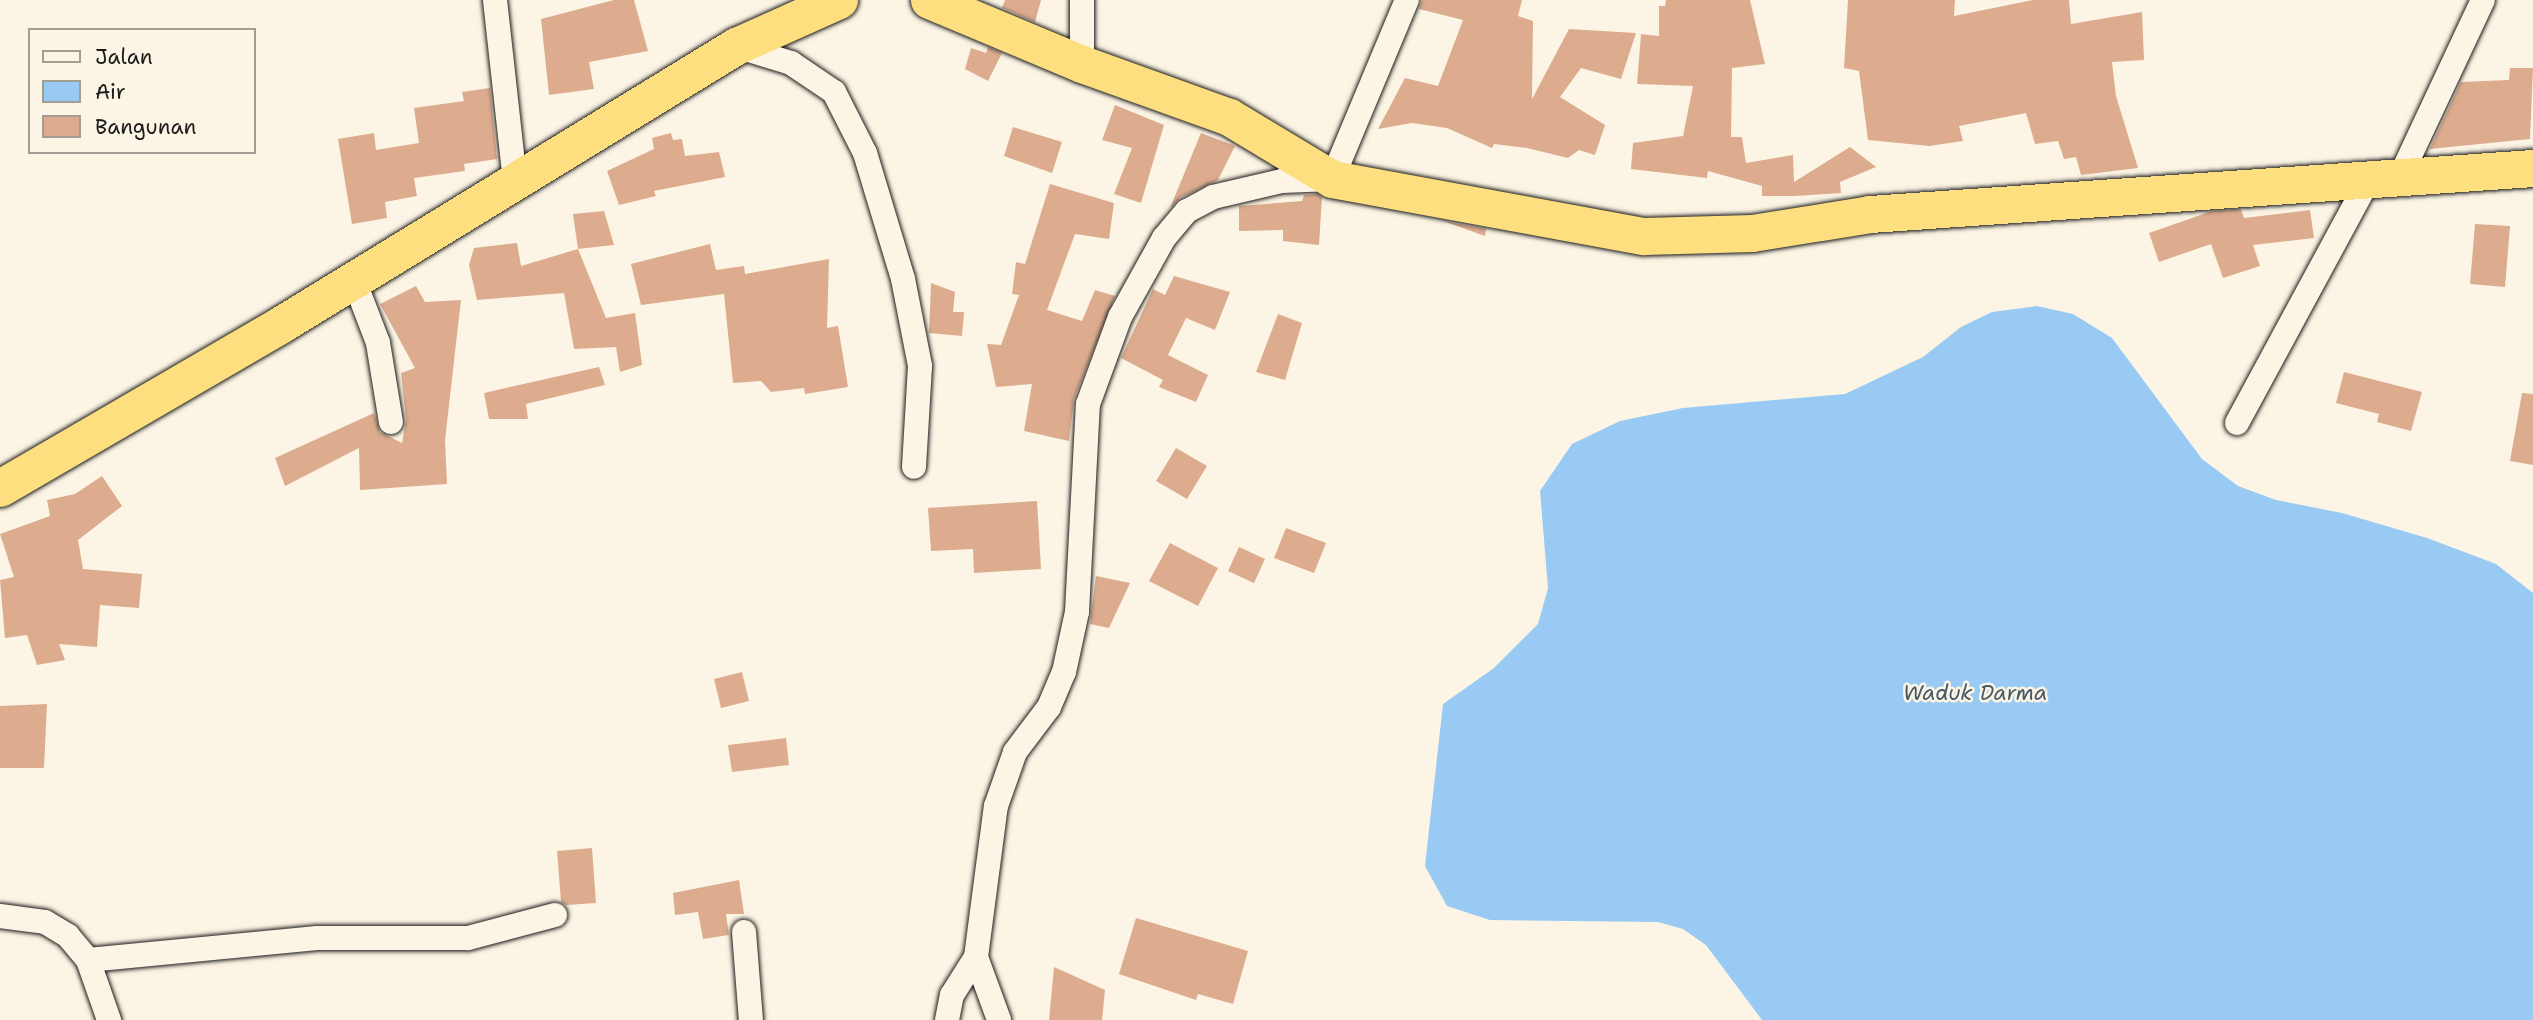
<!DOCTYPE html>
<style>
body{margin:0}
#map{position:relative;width:2533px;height:1020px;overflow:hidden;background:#fcf5e5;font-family:"Shantell Sans",sans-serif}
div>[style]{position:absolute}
.water>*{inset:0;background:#98caf4}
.building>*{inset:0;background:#ddac8f}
.roads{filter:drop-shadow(0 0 2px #1c1c1c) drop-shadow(0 0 2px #1c1c1c)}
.minor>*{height:24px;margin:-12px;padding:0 12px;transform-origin:12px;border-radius:12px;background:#fcf5e5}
.highway>*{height:37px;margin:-18.5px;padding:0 18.5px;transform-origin:18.5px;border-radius:18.5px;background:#fedf80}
span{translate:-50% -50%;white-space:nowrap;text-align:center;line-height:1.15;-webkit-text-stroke:5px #fcf5e5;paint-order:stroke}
.water-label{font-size:21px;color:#475968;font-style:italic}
.legend{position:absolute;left:28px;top:28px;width:228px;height:126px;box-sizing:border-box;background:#fcf5e5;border:2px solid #a29e95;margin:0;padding:9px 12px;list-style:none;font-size:21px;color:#1c1c1c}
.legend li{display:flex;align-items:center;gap:14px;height:35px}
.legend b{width:35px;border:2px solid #a29e95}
</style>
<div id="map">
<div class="water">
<i style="clip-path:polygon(2037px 306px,2073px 314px,2112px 338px,2202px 459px,2238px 486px,2276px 500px,2342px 513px,2427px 538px,2496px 564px,2533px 593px,2533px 1020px,1762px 1020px,1706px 945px,1683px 929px,1658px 922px,1490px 920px,1447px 906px,1425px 866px,1443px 704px,1494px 668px,1538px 624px,1548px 588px,1540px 491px,1572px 444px,1620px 421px,1683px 408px,1845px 394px,1923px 357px,1961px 327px,1992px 312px)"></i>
</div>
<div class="building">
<i style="clip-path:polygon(614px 0,634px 0,648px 51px,589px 62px,594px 89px,549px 95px,541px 19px)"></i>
<i style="clip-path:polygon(1005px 0,1041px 0,1035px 22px,1002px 8px)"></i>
<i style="clip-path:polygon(1422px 0,1522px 0,1518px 16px,1533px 21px,1532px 99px,1569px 29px,1636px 33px,1621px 79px,1581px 68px,1560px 97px,1605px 125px,1595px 155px,1579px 150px,1568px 158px,1527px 148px,1494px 144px,1492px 148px,1447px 128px,1412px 123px,1378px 129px,1405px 78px,1438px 86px,1463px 20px,1419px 9px)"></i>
<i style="clip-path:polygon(1666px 0,1750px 0,1765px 64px,1732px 68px,1731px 137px,1742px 137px,1746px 163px,1793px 155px,1794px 182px,1850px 147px,1876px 167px,1840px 182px,1841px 193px,1795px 196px,1762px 196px,1762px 186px,1708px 171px,1707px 178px,1631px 169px,1633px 143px,1683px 136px,1693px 86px,1637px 84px,1641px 34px,1659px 36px,1659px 6px,1665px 6px)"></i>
<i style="clip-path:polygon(1848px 0,1955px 0,1954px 16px,2033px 0,2069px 0,2071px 24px,2142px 12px,2144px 60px,2112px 62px,2116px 96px,2138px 168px,2081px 175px,2076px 157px,2064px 159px,2058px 141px,2035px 144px,2026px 113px,1959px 126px,1963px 141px,1929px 146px,1868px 140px,1859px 71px,1844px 68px)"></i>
<i style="clip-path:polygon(988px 47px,1002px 53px,988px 81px,965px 69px,971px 48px,986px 53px)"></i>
<i style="clip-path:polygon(2510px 68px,2533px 68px,2530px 139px,2430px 149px,2461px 82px,2509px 80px)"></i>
<i style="clip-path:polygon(490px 88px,497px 159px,464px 164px,465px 171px,414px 178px,417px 196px,385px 202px,387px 218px,352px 224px,338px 139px,374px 133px,376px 150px,419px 143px,414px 108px,464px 101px,462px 92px)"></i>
<i style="clip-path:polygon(1115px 105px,1164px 125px,1141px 203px,1114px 194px,1132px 148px,1102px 140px)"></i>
<i style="clip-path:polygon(1013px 127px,1062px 142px,1052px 173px,1004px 156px)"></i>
<i style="clip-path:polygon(671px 133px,673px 140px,682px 139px,685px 156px,719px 152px,725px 177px,654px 191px,656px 196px,619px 205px,607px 171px,654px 149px,652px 138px)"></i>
<i style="clip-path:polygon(1201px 133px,1235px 146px,1218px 180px,1180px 198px,1170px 208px)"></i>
<i style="clip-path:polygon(1050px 184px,1114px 203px,1109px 239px,1075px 234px,1047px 310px,1082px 321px,1095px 290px,1115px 296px,1074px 399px,1069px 441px,1024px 431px,1032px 384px,996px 387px,987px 344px,1001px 345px,1019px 295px,1012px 294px,1016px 262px,1025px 264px)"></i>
<i style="clip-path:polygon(1317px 194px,1322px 197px,1319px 245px,1283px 241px,1283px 230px,1239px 231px,1239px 206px,1302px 201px,1304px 195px)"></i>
<i style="clip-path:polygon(2241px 209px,2244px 218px,2310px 210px,2314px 238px,2253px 245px,2260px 266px,2223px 278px,2211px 244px,2159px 262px,2149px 233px,2212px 211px)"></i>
<i style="clip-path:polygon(604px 211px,614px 245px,578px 249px,573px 214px)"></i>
<i style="clip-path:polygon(1443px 221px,1486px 229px,1485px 236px)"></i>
<i style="clip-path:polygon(2475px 224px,2510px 226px,2505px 287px,2470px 284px)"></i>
<i style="clip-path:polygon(517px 243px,521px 266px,578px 249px,606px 318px,635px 313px,642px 365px,620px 372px,616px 347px,574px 349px,564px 293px,477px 300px,469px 265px,474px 248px)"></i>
<i style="clip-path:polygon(710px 244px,716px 270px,744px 266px,745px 274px,829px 259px,827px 328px,838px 326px,848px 387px,805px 394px,804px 388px,771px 392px,761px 381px,733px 383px,724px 294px,641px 305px,631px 264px)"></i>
<i style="clip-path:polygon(1174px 276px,1230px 292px,1215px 330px,1186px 318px,1168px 355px,1208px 375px,1196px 402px,1159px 387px,1163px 380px,1121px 358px,1153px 289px,1165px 295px)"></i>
<i style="clip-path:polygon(931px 283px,955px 292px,953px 312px,964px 312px,962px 336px,929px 333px)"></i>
<i style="clip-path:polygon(416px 286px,425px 302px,461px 300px,445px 440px,447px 484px,360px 490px,359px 448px,285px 486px,275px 458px,374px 413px,380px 432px,402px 443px,406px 420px,401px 373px,415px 368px,380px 304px)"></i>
<i style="clip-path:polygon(1278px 314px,1302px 323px,1285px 380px,1256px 372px)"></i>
<i style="clip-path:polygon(599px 367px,605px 385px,526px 404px,528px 419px,489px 419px,484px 393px)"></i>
<i style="clip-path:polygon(2344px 372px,2422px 392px,2411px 431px,2377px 422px,2379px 414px,2336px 403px)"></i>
<i style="clip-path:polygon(2522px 393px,2533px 394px,2533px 465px,2510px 461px)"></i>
<i style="clip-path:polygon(1176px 448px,1207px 466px,1187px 499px,1156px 481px)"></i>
<i style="clip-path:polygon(102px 476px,122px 506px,78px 540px,83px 569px,142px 574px,139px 608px,100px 605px,97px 647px,59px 644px,65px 660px,37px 665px,27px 635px,5px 638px,0 580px,14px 577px,0 534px,50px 516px,47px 500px,75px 494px)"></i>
<i style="clip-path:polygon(1037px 501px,1041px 569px,974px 573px,973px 549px,931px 551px,928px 508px)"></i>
<i style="clip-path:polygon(1286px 528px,1326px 543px,1314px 573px,1274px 558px)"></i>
<i style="clip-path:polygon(1170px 543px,1218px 568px,1198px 606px,1149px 581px)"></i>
<i style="clip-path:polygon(1239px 547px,1265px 559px,1254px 583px,1228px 571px)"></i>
<i style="clip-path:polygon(1096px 576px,1130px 583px,1109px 628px,1090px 624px)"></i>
<i style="clip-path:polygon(742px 672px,749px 701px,721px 708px,714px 679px)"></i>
<i style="clip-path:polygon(47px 704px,44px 768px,0 768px,0 706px)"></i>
<i style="clip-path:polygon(786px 738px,789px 765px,732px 772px,728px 745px)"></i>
<i style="clip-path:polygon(592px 848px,596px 903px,566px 905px,561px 902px,557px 851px)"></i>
<i style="clip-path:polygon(739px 880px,744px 914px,726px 914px,729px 935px,703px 939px,698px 912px,675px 915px,673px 893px)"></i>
<i style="clip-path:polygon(1136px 918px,1248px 951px,1233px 1004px,1198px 994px,1196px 1000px,1119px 974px)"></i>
<i style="clip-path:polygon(1054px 967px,1105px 990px,1102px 1020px,1049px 1020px)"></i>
</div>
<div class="roads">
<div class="minor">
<i style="left:495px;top:0;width:183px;rotate:83.7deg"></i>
<i style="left:736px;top:46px;width:58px;rotate:17.2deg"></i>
<i style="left:791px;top:63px;width:52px;rotate:34deg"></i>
<i style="left:834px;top:92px;width:68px;rotate:63.1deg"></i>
<i style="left:865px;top:153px;width:132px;rotate:73.2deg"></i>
<i style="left:903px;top:279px;width:89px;rotate:78.9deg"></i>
<i style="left:920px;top:366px;width:101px;rotate:93.4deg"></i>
<i style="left:1082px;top:64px;width:64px;rotate:-90deg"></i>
<i style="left:2400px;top:177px;width:195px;rotate:-64.9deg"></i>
<i style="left:354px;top:280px;width:67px;rotate:69.1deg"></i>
<i style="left:378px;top:343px;width:80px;rotate:80.7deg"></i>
<i style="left:2237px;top:423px;width:277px;rotate:-61.6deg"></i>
<i style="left:0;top:916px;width:45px;rotate:7.6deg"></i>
<i style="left:45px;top:922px;width:27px;rotate:31deg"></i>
<i style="left:68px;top:936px;width:31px;rotate:50deg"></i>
<i style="left:88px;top:960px;width:64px;rotate:70.7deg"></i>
<i style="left:744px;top:932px;width:88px;rotate:85.5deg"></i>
<i style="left:976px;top:957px;width:67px;rotate:69.9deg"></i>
<i style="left:88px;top:960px;width:230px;rotate:-5.5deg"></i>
<i style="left:317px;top:938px;width:151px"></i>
<i style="left:468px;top:938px;width:90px;rotate:-14.8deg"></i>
<i style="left:947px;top:1020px;width:25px;rotate:-79deg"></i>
<i style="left:952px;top:995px;width:45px;rotate:-57.7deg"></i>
<i style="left:976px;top:957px;width:152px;rotate:-82.5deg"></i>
<i style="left:996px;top:806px;width:57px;rotate:-70.6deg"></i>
<i style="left:1015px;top:752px;width:56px;rotate:-52.9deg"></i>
<i style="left:1049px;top:707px;width:38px;rotate:-67deg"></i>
<i style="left:1064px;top:672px;width:61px;rotate:-77.8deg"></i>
<i style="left:1077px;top:612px;width:208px;rotate:-87deg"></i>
<i style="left:1088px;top:404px;width:93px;rotate:-69.8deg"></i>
<i style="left:1120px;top:317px;width:90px;rotate:-60.9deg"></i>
<i style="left:1164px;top:238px;width:35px;rotate:-50deg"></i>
<i style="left:1187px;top:211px;width:30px;rotate:-28deg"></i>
<i style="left:1213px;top:197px;width:71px;rotate:-13.1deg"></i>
<i style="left:1282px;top:181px;width:50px;rotate:-2.3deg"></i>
<i style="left:1332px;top:179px;width:194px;rotate:-67.3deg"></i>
</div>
<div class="highway">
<i style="left:929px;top:0;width:166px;rotate:22.7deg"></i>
<i style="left:1082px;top:64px;width:156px;rotate:19.8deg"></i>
<i style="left:1229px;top:117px;width:120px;rotate:31deg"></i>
<i style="left:1332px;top:179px;width:317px;rotate:10.4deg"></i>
<i style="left:1644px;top:236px;width:108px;rotate:-1.6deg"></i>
<i style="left:1752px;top:233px;width:120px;rotate:-9.1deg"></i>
<i style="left:1870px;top:214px;width:665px;rotate:-3.97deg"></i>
<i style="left:0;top:488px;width:324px;rotate:-30.2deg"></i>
<i style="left:280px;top:325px;width:535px;rotate:-31.46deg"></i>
<i style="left:736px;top:46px;width:113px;rotate:-24.1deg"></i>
</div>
</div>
<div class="water-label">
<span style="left:1975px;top:693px">Waduk Darma</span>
</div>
<ul class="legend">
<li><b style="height:9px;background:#fcf5e5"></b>Jalan</li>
<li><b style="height:19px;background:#98caf4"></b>Air</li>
<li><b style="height:19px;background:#ddac8f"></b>Bangunan</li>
</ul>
</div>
